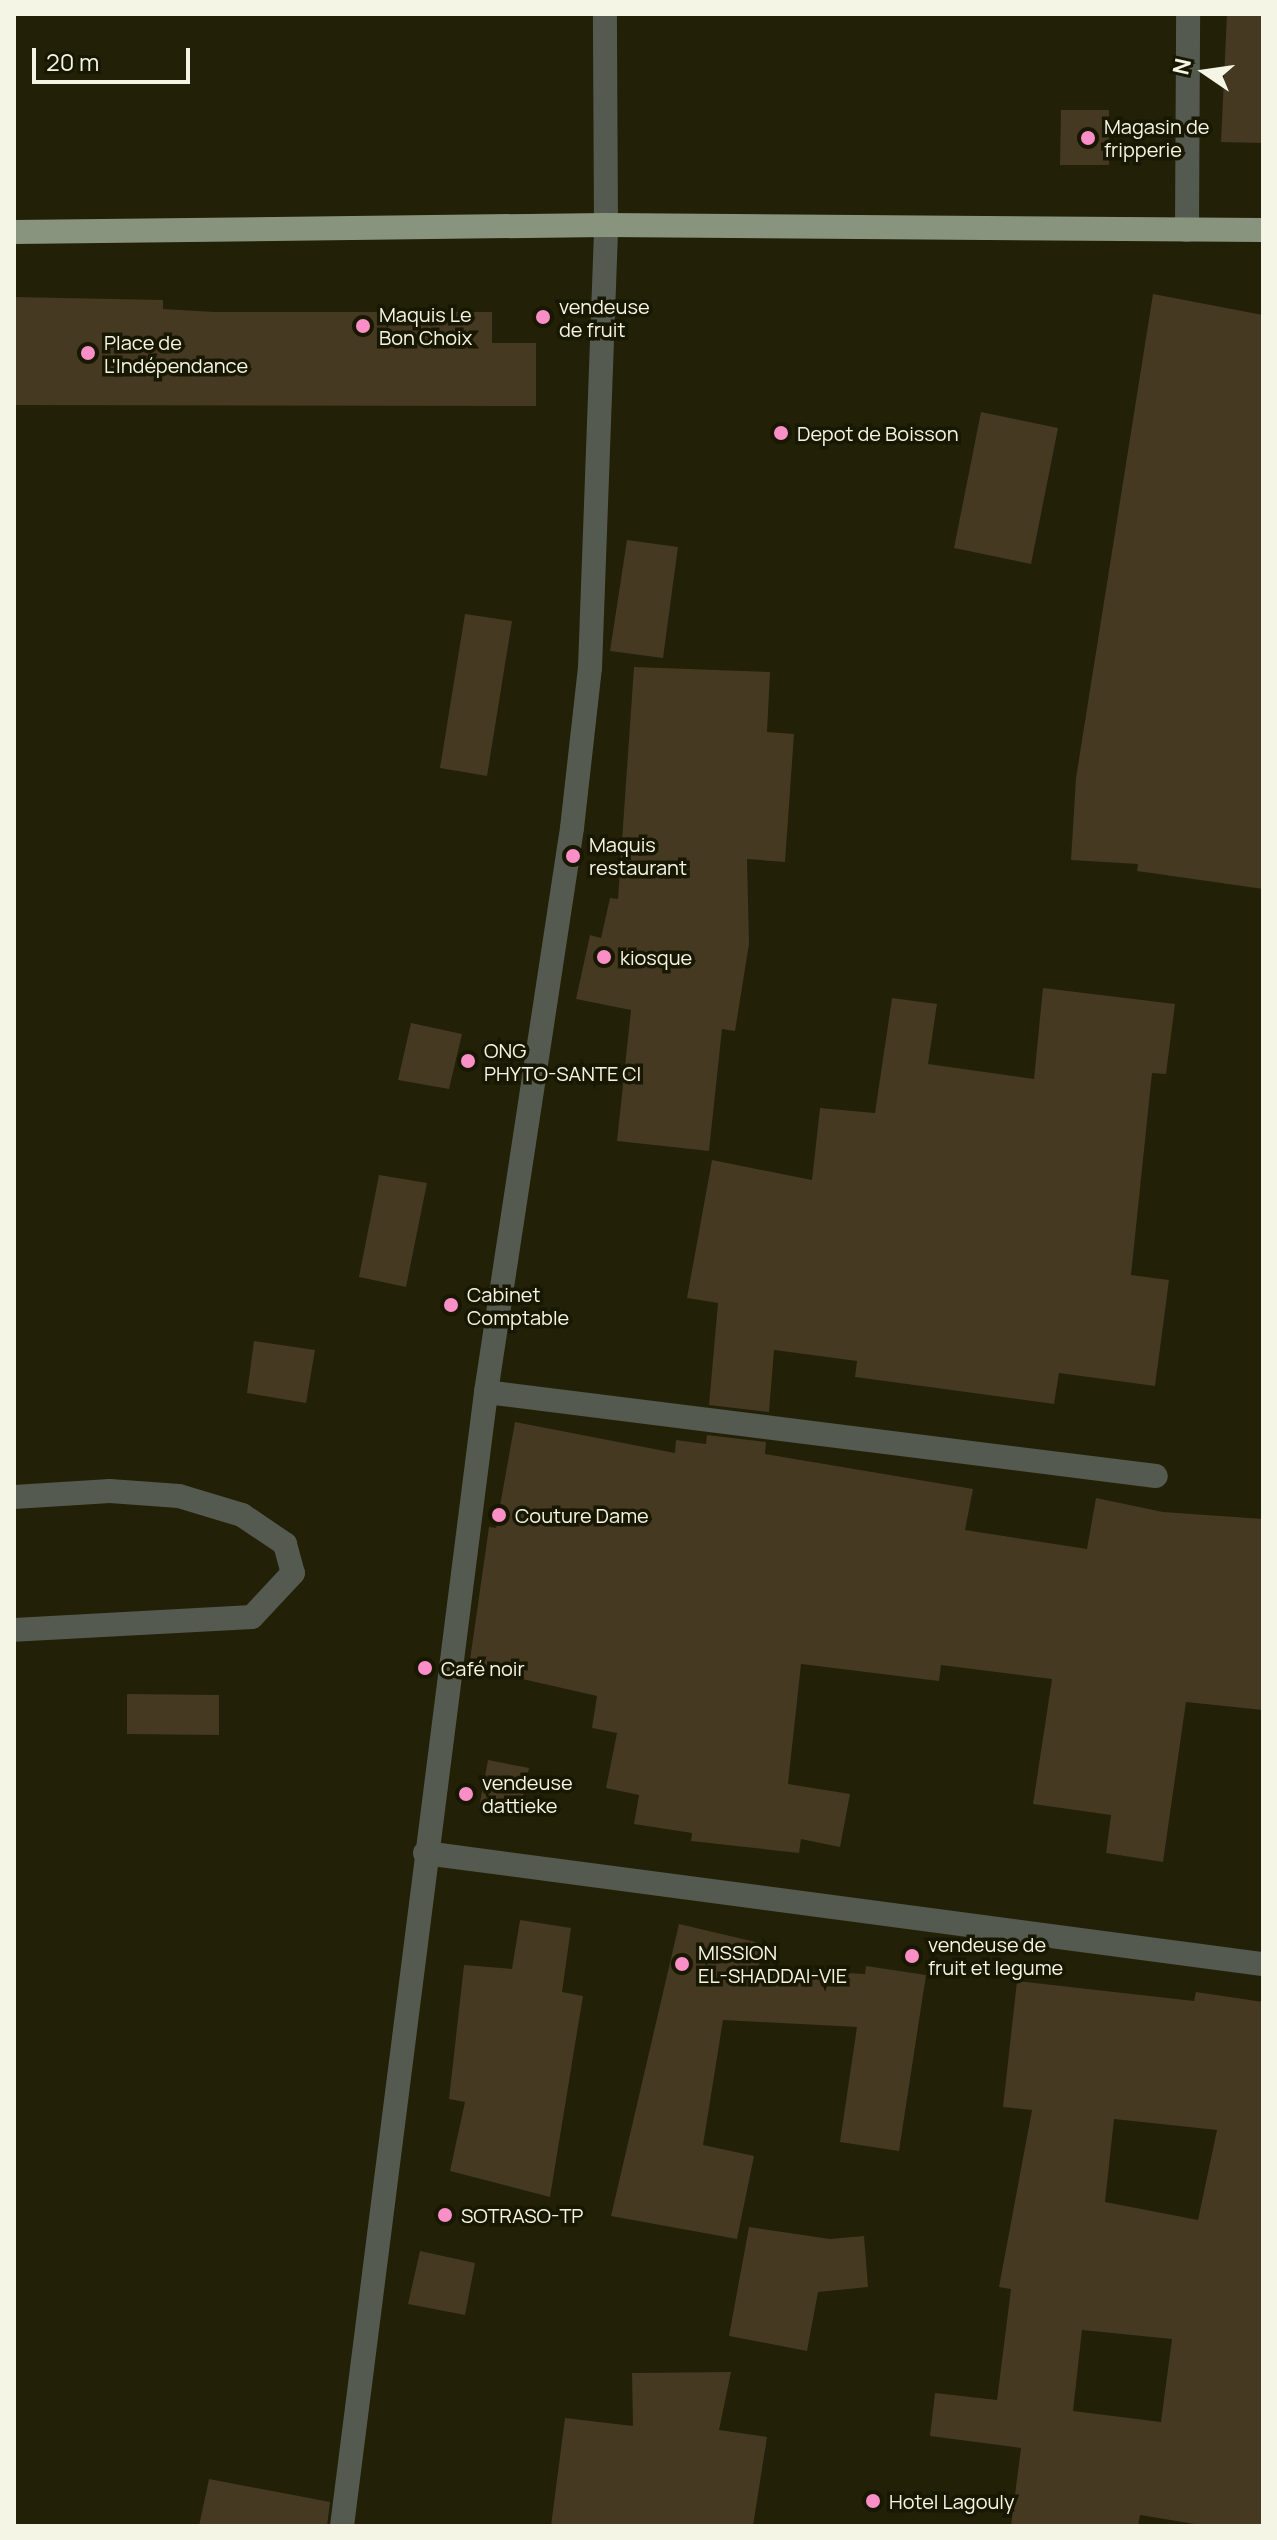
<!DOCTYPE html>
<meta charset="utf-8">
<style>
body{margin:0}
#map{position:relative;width:1277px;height:2540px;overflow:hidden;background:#222007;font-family:Manrope,sans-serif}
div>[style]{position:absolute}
.building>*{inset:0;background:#453922}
.minor>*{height:24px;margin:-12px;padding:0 12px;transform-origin:12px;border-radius:12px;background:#545a4f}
.major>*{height:24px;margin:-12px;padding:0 12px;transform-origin:12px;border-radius:12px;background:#89947e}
.dots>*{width:22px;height:22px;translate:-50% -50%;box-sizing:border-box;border:4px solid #181701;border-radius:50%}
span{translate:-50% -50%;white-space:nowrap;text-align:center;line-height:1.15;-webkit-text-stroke:7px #181701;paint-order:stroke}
.poi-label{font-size:20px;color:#f5f5e6}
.left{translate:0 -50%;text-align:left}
.frame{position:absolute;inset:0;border:16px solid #f5f5e6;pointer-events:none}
.north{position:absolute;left:1165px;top:32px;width:80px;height:80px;-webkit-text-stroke:6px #181701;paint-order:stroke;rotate:283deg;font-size:22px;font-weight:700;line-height:32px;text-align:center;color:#f5f5e6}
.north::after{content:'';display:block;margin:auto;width:28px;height:36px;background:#f5f5e6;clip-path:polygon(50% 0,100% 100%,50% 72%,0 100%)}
.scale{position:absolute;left:32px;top:48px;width:158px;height:36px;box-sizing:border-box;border:4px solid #f5f5e6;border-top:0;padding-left:10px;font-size:24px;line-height:28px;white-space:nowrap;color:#f5f5e6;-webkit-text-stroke:6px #181701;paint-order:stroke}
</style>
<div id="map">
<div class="building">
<i style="clip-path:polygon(1227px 14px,1263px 14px,1263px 143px,1221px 142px)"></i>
<i style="clip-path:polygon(1061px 110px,1109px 110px,1109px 165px,1060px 165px)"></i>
<i style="clip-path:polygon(1153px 294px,1263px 315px,1263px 889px,1137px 871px,1138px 864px,1071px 860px,1076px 778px)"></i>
<i style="clip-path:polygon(14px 297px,163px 300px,163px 309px,215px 312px,492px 312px,492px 343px,536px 343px,536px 406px,14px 405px)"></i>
<i style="clip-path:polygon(981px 412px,1058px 428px,1031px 564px,954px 548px)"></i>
<i style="clip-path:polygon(627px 540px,678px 547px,663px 658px,610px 651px)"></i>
<i style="clip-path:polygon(465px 614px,512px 621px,487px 776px,440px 768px)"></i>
<i style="clip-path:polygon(634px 667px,770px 672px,767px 732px,794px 734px,785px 862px,747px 859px,749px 944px,735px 1031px,722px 1029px,709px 1151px,617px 1141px,631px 1010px,576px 999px,590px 935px,601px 938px,610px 898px,618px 899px)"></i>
<i style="clip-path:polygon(1043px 988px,1175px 1004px,1166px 1074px,1152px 1073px,1131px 1275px,1169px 1280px,1155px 1386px,1059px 1373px,1054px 1404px,855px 1377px,857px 1361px,774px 1350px,769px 1412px,709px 1405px,718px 1303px,687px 1298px,712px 1160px,812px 1180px,820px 1108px,875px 1113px,892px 998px,937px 1004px,928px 1064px,1034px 1079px)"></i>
<i style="clip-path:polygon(411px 1023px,462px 1034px,449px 1089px,398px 1080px)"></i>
<i style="clip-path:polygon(379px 1175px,427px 1183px,406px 1287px,359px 1277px)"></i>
<i style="clip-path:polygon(254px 1341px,315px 1350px,306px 1403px,247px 1393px)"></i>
<i style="clip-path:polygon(515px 1422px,675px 1453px,676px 1440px,706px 1444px,707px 1435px,766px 1442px,765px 1454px,973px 1489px,965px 1530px,1087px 1549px,1096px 1498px,1163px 1512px,1263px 1519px,1263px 1710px,1186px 1702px,1163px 1862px,1106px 1853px,1111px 1815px,1033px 1804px,1052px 1679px,941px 1665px,939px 1681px,801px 1664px,788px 1784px,850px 1794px,840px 1847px,801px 1839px,799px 1853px,691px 1841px,692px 1833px,634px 1824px,639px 1795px,606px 1788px,617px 1733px,592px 1728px,597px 1696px,469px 1667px,489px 1527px,496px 1528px)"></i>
<i style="clip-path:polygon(127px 1694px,219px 1695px,219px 1735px,127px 1734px)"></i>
<i style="clip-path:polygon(488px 1760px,529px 1768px,519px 1815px,479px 1808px)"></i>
<i style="clip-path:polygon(520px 1920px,571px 1928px,562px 1992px,583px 1996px,550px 2197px,450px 2171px,465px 2102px,449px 2099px,464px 1965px,512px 1969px)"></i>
<i style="clip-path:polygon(679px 1924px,764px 1944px,758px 1968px,865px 1974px,866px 1966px,926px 1975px,899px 2151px,840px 2142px,857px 2027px,723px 2020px,703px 2145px,754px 2156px,737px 2239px,611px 2216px)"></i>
<i style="clip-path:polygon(evenodd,1017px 1981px,1194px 2001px,1196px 1992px,1263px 2002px,1263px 2526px,1207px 2526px,1140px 2515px,1138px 2526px,1011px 2526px,1021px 2448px,930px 2436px,935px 2393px,997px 2400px,1011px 2289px,999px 2287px,1032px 2110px,1003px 2107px,1017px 1981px,1114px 2119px,1217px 2130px,1198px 2220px,1105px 2202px,1114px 2119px,1017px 1981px,1082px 2330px,1172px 2339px,1161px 2422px,1073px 2411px,1082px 2330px)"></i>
<i style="clip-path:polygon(749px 2227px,830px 2239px,864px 2236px,868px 2287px,818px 2292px,807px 2351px,729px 2336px)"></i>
<i style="clip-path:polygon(420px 2251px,475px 2263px,465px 2315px,408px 2304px)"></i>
<i style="clip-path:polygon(731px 2372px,719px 2430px,767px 2437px,753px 2526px,551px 2526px,565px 2418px,633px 2426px,632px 2373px)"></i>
<i style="clip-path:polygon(209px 2479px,330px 2502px,327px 2526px,199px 2526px)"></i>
</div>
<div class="minor">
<i style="left:1187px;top:230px;width:216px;rotate:-89.7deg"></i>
<i style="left:486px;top:1392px;width:675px;rotate:7.15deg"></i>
<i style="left:14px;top:1497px;width:96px;rotate:-3.6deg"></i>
<i style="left:110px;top:1491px;width:69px;rotate:4.1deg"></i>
<i style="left:179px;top:1496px;width:66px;rotate:16.8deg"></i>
<i style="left:242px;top:1515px;width:52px;rotate:34deg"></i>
<i style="left:285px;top:1544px;width:30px;rotate:75deg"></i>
<i style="left:293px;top:1573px;width:60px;rotate:133deg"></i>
<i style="left:252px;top:1617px;width:238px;rotate:176.9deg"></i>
<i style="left:425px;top:1853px;width:845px;rotate:7.55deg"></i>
<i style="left:342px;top:2526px;width:1143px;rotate:-82.76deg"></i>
<i style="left:486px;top:1392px;width:571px;rotate:-81.33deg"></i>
<i style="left:572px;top:828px;width:161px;rotate:-83.6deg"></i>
<i style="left:590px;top:668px;width:443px;rotate:-87.9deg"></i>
<i style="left:606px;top:225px;width:211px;rotate:-90.3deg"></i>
</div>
<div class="major">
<i style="left:14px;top:232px;width:592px;rotate:-0.68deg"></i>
<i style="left:606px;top:225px;width:657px;rotate:0.44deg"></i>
</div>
<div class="dots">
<i style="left:1088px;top:138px;background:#fa8fc7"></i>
<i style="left:543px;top:317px;background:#fa8fc7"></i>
<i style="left:363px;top:326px;background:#fa8fc7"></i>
<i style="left:88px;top:353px;background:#fa8fc7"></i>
<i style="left:781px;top:433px;background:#fa8fc7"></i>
<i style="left:573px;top:856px;background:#fa8fc7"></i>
<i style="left:604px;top:957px;background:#fa8fc7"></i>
<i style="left:468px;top:1061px;background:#fa8fc7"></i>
<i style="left:451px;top:1305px;background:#fa8fc7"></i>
<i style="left:499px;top:1515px;background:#fa8fc7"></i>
<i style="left:425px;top:1668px;background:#fa8fc7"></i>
<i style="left:466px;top:1794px;background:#fa8fc7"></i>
<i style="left:912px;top:1956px;background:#fa8fc7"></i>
<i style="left:682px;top:1964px;background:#fa8fc7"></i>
<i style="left:445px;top:2215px;background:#fa8fc7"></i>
<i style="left:873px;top:2501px;background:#fa8fc7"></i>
</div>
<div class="poi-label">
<span class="left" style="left:1104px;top:138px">Magasin de<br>fripperie</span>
<span class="left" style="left:559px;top:318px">vendeuse<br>de fruit</span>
<span class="left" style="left:379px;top:326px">Maquis Le<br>Bon Choix</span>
<span class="left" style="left:104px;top:354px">Place de<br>L'Indépendance</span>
<span class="left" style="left:797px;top:433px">Depot de Boisson</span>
<span class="left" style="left:589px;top:856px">Maquis<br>restaurant</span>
<span class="left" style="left:620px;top:957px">kiosque</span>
<span class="left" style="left:484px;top:1062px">ONG<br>PHYTO-SANTE CI</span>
<span class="left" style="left:467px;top:1306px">Cabinet<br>Comptable</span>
<span class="left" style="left:515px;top:1515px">Couture Dame</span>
<span class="left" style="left:441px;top:1668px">Café noir</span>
<span class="left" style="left:482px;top:1794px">vendeuse<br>dattieke</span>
<span class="left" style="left:928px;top:1956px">vendeuse de<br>fruit et legume</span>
<span class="left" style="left:698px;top:1964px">MISSION<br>EL-SHADDAI-VIE</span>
<span class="left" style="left:461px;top:2215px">SOTRASO-TP</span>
<span class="left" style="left:889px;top:2501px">Hotel Lagouly</span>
</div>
<div class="frame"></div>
<div class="north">N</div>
<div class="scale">20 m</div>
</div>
